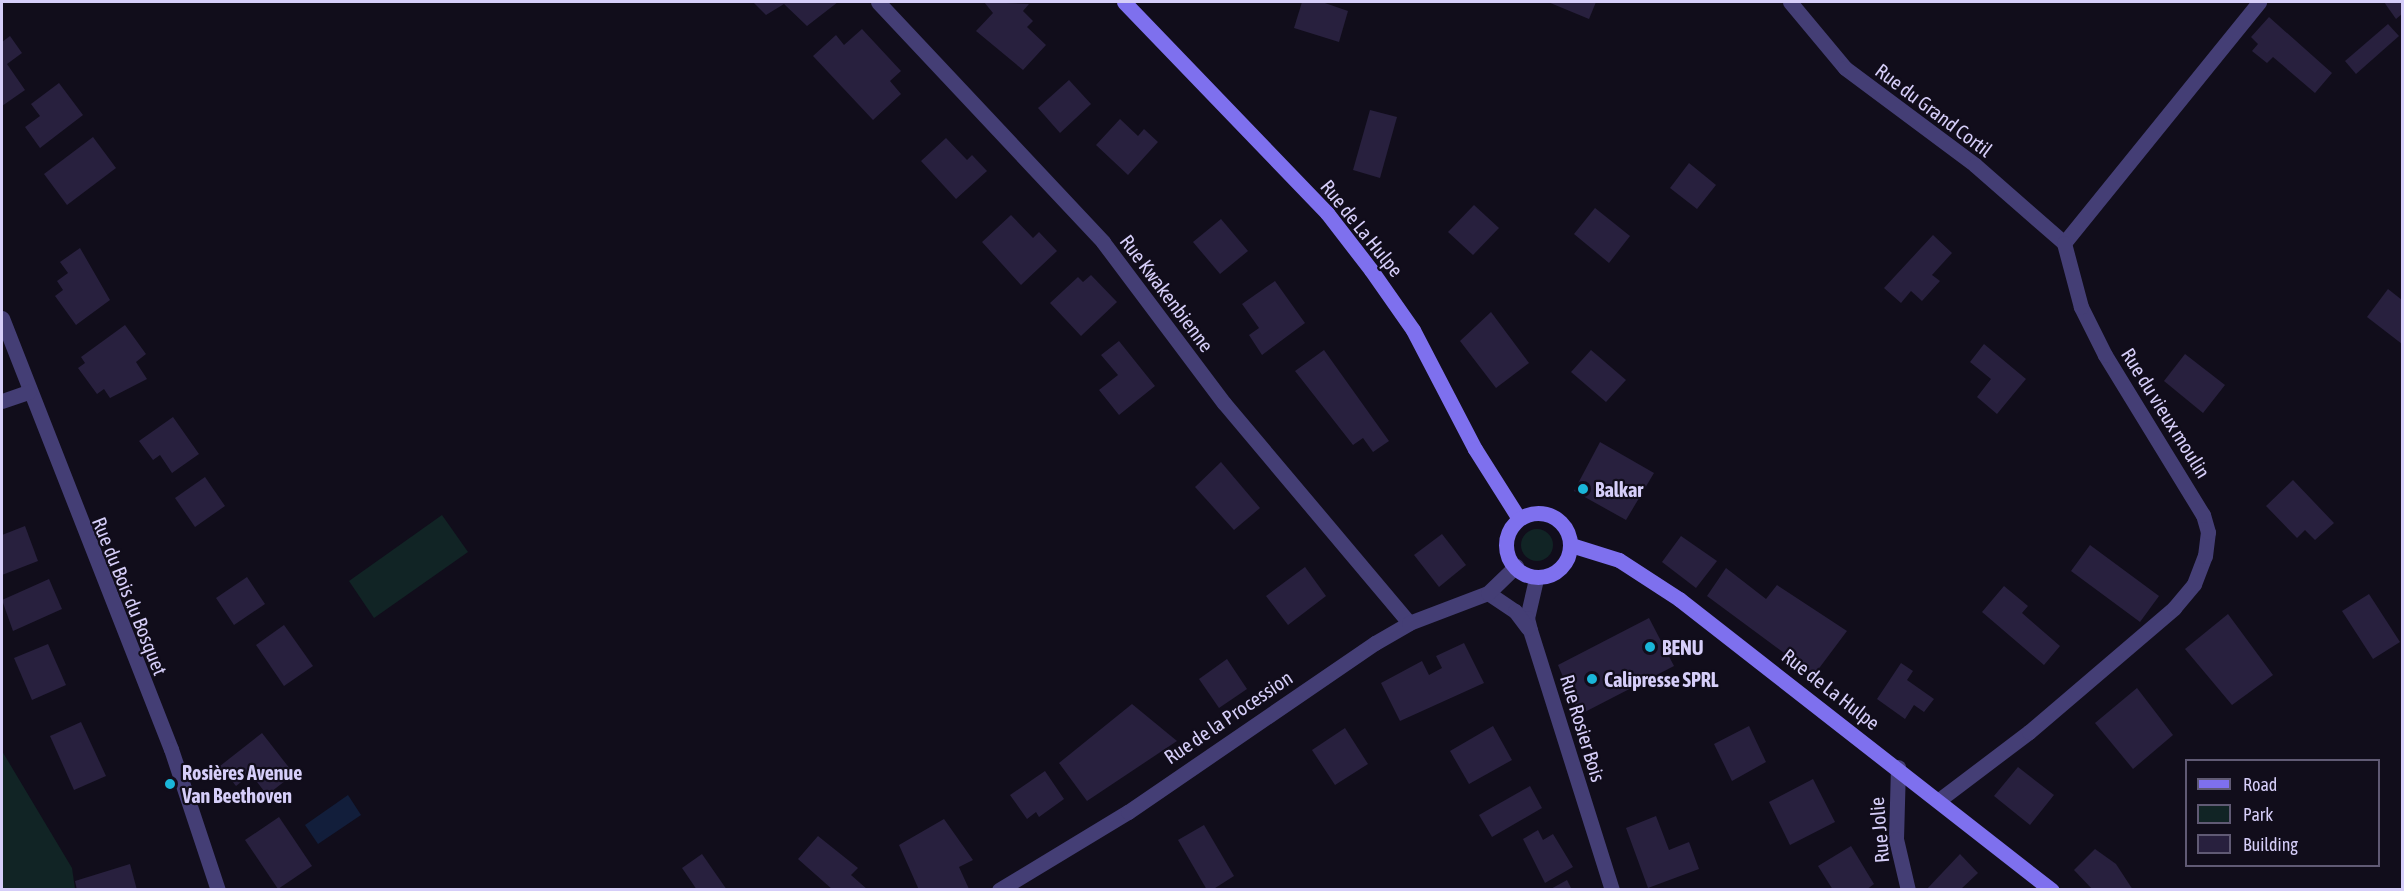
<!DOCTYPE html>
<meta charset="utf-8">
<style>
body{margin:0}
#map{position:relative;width:2404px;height:891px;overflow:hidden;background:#110d1b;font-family:"Asap Condensed",sans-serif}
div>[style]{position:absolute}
.green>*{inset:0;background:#112425}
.round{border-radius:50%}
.water>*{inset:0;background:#121e3b}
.building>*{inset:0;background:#28203e}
.street>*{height:15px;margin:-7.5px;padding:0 7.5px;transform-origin:7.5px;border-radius:7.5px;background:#443e75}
.secondary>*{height:15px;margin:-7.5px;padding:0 7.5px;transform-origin:7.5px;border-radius:7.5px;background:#7e70ee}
.secondary>.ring{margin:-7.5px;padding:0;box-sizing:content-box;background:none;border:15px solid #7e70ee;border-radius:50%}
.dots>*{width:16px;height:16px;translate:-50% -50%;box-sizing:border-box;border:3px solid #110d1b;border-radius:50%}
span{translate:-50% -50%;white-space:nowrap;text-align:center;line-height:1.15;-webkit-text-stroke:4.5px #110d1b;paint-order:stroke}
.street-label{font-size:20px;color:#d6cef9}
.poi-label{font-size:20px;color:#d6cef9;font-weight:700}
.left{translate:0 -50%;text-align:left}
.frame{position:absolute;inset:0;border:3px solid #d6cef9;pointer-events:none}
.legend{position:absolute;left:2185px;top:759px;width:195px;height:108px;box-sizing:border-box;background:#110d1b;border:2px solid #605a74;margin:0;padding:8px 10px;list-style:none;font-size:18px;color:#d6cef9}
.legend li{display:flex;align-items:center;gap:12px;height:30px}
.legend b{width:30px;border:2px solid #605a74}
</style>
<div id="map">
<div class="green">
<i style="clip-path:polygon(442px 515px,468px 552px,374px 618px,349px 581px)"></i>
<i class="round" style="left:1521px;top:529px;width:32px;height:32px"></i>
<i style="clip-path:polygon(2px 751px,72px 868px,75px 889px,2px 889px)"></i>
</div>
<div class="water">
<i style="clip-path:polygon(348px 795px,361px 815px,318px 844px,305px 825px)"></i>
</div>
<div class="building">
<i style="clip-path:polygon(753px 2px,838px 2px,807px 26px,784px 4px,766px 15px)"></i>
<i style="clip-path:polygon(984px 2px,1029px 4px,1023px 11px,1033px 21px,1027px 27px,1046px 45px,1023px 70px,976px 31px,993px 13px)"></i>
<i style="clip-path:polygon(1302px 2px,1322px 2px,1348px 11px,1339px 42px,1294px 28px)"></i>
<i style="clip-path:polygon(1548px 2px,1596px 2px,1589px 19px)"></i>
<i style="clip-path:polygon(2384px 2px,2402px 2px,2402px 14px,2396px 19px)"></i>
<i style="clip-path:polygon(2269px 17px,2332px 73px,2315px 93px,2273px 57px,2267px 63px,2252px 51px,2258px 44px,2251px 37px)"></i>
<i style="clip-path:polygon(2388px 24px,2399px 36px,2356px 74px,2345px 61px)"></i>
<i style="clip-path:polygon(862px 29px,901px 71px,890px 81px,901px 94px,873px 120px,813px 56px,836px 35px,844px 45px)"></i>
<i style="clip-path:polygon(10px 36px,22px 53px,7px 64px,25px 90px,2px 106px,2px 42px)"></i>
<i style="clip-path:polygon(1069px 80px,1091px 104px,1060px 133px,1038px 108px)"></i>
<i style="clip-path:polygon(59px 83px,83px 115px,40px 148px,25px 127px,40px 116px,31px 104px)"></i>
<i style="clip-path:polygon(1370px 110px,1397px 117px,1380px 178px,1353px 170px)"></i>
<i style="clip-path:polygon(1120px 119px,1138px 136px,1144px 129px,1158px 142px,1128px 175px,1096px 145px)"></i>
<i style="clip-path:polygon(93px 137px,116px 168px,67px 205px,44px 174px)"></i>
<i style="clip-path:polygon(946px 138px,967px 160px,972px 155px,987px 171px,956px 199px,921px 161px)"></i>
<i style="clip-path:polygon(1689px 163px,1716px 185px,1697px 209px,1670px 188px)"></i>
<i style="clip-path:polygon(1474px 205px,1499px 228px,1473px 255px,1448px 232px)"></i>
<i style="clip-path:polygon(1595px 208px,1630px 236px,1609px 263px,1574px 234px)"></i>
<i style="clip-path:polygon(1011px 215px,1033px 238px,1039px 232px,1057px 251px,1021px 285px,982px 242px)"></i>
<i style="clip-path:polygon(1221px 219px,1248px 251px,1220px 274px,1193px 242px)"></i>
<i style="clip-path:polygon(1933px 235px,1952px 253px,1932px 275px,1940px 281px,1922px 301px,1911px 291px,1901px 303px,1884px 288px)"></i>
<i style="clip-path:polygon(80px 248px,110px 300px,76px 325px,55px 296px,63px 290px,57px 281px,68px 273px,60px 262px)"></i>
<i style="clip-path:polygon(1091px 275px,1117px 302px,1081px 336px,1050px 303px,1078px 277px,1083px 282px)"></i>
<i style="clip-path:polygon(1275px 281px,1305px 323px,1262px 355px,1249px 335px,1259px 328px,1242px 304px)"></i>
<i style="clip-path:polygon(2388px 289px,2402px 300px,2402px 344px,2367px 317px)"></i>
<i style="clip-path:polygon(1491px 312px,1529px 363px,1496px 388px,1460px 341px)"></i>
<i style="clip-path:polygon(125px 325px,146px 354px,136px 362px,147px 379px,110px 398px,104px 389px,97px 394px,78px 368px,85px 363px,81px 357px)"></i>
<i style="clip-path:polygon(1119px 341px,1155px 386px,1119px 415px,1099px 390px,1118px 375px,1101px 355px)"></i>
<i style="clip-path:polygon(1984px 344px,2026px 379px,1997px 414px,1977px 397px,1991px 379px,1970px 362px)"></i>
<i style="clip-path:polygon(1324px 350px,1389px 441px,1373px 452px,1363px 438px,1353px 445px,1295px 371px)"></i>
<i style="clip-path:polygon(1591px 350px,1626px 380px,1606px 402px,1571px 372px)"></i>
<i style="clip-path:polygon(2185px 354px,2225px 385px,2203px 413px,2164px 381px)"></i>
<i style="clip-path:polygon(173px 417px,199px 454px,172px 473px,160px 455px,153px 460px,139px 441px)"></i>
<i style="clip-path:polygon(1600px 442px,1654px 473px,1626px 520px,1574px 491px)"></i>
<i style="clip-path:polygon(1221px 462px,1260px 508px,1234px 530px,1195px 487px)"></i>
<i style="clip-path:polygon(205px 477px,225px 506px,195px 527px,175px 498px)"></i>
<i style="clip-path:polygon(2293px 480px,2334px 523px,2315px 540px,2305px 530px,2297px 538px,2266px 506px)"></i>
<i style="clip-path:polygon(25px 526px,38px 561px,2px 575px,2px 535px)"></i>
<i style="clip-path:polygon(1442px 534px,1466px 565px,1439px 587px,1414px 555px)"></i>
<i style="clip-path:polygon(1681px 536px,1717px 561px,1696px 588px,1662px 562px)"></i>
<i style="clip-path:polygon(2090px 545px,2159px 596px,2140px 622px,2071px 571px)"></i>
<i style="clip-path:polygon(1305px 567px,1326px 596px,1288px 625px,1266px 596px)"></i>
<i style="clip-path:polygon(1726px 568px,1766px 599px,1777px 585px,1847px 631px,1814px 675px,1707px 596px)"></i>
<i style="clip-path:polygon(247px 577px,265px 604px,234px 625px,216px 598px)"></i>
<i style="clip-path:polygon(49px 579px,62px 609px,13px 631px,2px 600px)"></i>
<i style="clip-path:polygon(2004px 586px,2028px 606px,2022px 613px,2060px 646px,2044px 665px,1982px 612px)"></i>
<i style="clip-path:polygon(2369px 594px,2400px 642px,2373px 659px,2342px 611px)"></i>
<i style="clip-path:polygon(2228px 614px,2273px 675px,2232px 705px,2185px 649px)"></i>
<i style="clip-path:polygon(1649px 618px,1674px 666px,1579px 715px,1558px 665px)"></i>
<i style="clip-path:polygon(284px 625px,313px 666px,284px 686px,256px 645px)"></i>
<i style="clip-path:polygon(1464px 643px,1484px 683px,1400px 721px,1381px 683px,1422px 661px,1429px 675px,1442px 668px,1436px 656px)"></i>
<i style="clip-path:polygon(48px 644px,66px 685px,32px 700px,14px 658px)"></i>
<i style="clip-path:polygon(1227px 659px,1247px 689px,1219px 708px,1199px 679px)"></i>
<i style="clip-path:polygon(1901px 663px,1913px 671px,1907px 680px,1934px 699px,1924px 712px,1914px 705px,1905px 719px,1877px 699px)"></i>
<i style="clip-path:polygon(2137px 688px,2173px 735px,2133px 769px,2095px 723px)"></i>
<i style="clip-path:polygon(1132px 704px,1177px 741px,1087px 801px,1059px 763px)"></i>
<i style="clip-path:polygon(81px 722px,106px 776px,74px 790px,50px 736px)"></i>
<i style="clip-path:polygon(1493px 726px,1512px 760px,1469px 784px,1450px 751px)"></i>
<i style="clip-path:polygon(1749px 726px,1766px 762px,1732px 781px,1714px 744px)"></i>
<i style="clip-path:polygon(1345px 728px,1368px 764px,1335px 785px,1312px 750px)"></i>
<i style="clip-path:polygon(262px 733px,294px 774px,267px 795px,251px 774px,236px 786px,220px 766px)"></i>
<i style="clip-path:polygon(2018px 767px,2054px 795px,2030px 825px,1994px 796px)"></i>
<i style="clip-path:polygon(1045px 771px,1064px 799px,1039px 817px,1036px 812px,1027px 819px,1010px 795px)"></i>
<i style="clip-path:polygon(1813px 779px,1835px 822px,1790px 845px,1769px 802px)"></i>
<i style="clip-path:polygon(1530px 786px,1542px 808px,1492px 837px,1479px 815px)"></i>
<i style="clip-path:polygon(1656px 816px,1669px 850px,1689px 842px,1699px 869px,1648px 888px,1626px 828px)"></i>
<i style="clip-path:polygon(279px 817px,312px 866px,278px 889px,245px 840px)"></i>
<i style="clip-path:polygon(944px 819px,973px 860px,959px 867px,969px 889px,919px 890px,899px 845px)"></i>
<i style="clip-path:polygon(1204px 825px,1234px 876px,1212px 890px,1207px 890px,1178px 840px)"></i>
<i style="clip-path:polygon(1538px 830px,1543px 840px,1553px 834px,1573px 867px,1545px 883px,1523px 839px)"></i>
<i style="clip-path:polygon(818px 836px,858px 868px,851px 875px,868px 890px,833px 890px,798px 859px)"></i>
<i style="clip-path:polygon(1851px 846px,1874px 884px,1866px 890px,1833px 890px,1818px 866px)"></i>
<i style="clip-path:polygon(2095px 849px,2116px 864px,2133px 890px,2093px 890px,2074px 870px)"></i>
<i style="clip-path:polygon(702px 854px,727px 890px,697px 890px,682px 868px)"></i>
<i style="clip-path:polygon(1960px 854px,1978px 873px,1960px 890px,1926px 890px)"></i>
<i style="clip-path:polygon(130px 864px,137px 890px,77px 890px,75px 881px)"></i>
<i style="clip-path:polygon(1567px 880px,1572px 890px,1549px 890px)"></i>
</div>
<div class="street">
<i style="left:878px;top:2px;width:329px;rotate:46.8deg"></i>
<i style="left:1103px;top:242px;width:201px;rotate:53.1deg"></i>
<i style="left:1224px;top:403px;width:287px;rotate:49.9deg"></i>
<i style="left:1790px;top:2px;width:86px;rotate:50.2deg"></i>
<i style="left:1845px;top:68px;width:162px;rotate:36.7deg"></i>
<i style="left:1975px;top:165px;width:118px;rotate:41.2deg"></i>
<i style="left:2064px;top:243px;width:310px;rotate:-51deg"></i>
<i style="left:2px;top:318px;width:463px;rotate:68.6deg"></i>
<i style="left:171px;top:749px;width:149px;rotate:71.6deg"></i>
<i style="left:2px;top:401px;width:28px;rotate:-19deg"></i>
<i style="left:1536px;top:579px;width:40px;rotate:103deg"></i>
<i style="left:1527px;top:618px;width:12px;rotate:76deg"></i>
<i style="left:1530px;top:630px;width:273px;rotate:72.5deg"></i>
<i style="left:1488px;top:593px;width:32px;rotate:34deg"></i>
<i style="left:1515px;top:611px;width:21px;rotate:53deg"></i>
<i style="left:1898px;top:767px;width:72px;rotate:91.6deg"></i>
<i style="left:1896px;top:839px;width:52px;rotate:76.8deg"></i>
<i style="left:1939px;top:800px;width:113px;rotate:-37.1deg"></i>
<i style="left:2029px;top:732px;width:191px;rotate:-40.5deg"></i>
<i style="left:2174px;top:608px;width:31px;rotate:-50deg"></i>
<i style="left:2194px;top:584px;width:30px;rotate:-69deg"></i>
<i style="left:2205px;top:556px;width:24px;rotate:-83deg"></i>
<i style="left:2208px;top:532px;width:18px;rotate:-106deg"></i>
<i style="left:2203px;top:515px;width:188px;rotate:-121.5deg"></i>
<i style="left:2105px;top:355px;width:54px;rotate:-116.6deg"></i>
<i style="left:2081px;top:307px;width:66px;rotate:-104.9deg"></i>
<i style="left:999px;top:890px;width:151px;rotate:-31.2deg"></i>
<i style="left:1128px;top:812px;width:299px;rotate:-34.4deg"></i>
<i style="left:1375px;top:643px;width:39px;rotate:-30deg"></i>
<i style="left:1409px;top:623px;width:85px;rotate:-20.8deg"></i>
<i style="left:1488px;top:593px;width:39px;rotate:-44deg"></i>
</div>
<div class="secondary">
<i style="left:1124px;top:2px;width:293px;rotate:46.1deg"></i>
<i style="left:1327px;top:213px;width:72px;rotate:52.3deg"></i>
<i style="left:1371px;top:270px;width:73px;rotate:55deg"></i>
<i style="left:1413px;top:330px;width:134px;rotate:62.5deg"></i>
<i style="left:1475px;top:449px;width:80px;rotate:57.7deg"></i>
<i class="ring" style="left:1506px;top:513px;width:49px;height:49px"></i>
<i style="left:1571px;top:545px;width:50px;rotate:17.4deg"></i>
<i style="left:1619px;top:560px;width:72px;rotate:33deg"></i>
<i style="left:1679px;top:599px;width:473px;rotate:38deg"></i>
</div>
<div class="dots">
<i style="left:1583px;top:489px;background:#1ab6d9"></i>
<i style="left:1650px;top:647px;background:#1ab6d9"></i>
<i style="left:1592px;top:679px;background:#1ab6d9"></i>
<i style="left:170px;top:784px;background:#1ab6d9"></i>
</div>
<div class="street-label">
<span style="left:1934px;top:110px;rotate:37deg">Rue du Grand Cortil</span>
<span style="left:1362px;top:228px;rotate:51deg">Rue de La Hulpe</span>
<span style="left:1167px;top:293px;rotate:53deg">Rue Kwakenbienne</span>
<span style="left:2166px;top:413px;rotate:58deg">Rue du vieux moulin</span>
<span style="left:130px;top:596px;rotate:68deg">Rue du Bois du Bosquet</span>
<span style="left:1831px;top:689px;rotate:38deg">Rue de La Hulpe</span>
<span style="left:1228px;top:717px;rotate:-34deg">Rue de la Procession</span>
<span style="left:1583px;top:728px;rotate:73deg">Rue Rosier Bois</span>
<span style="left:1879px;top:830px;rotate:-95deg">Rue Jolie</span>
</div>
<div class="poi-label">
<span class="left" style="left:1595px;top:489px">Balkar</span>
<span class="left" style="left:1662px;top:647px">BENU</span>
<span class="left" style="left:1604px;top:679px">Calipresse SPRL</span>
<span class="left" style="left:182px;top:784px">Rosières Avenue<br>Van Beethoven</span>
</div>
<div class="frame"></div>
<ul class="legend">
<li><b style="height:8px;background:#7e70ee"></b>Road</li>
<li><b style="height:16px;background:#112425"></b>Park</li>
<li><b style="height:16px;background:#28203e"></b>Building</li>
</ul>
</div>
